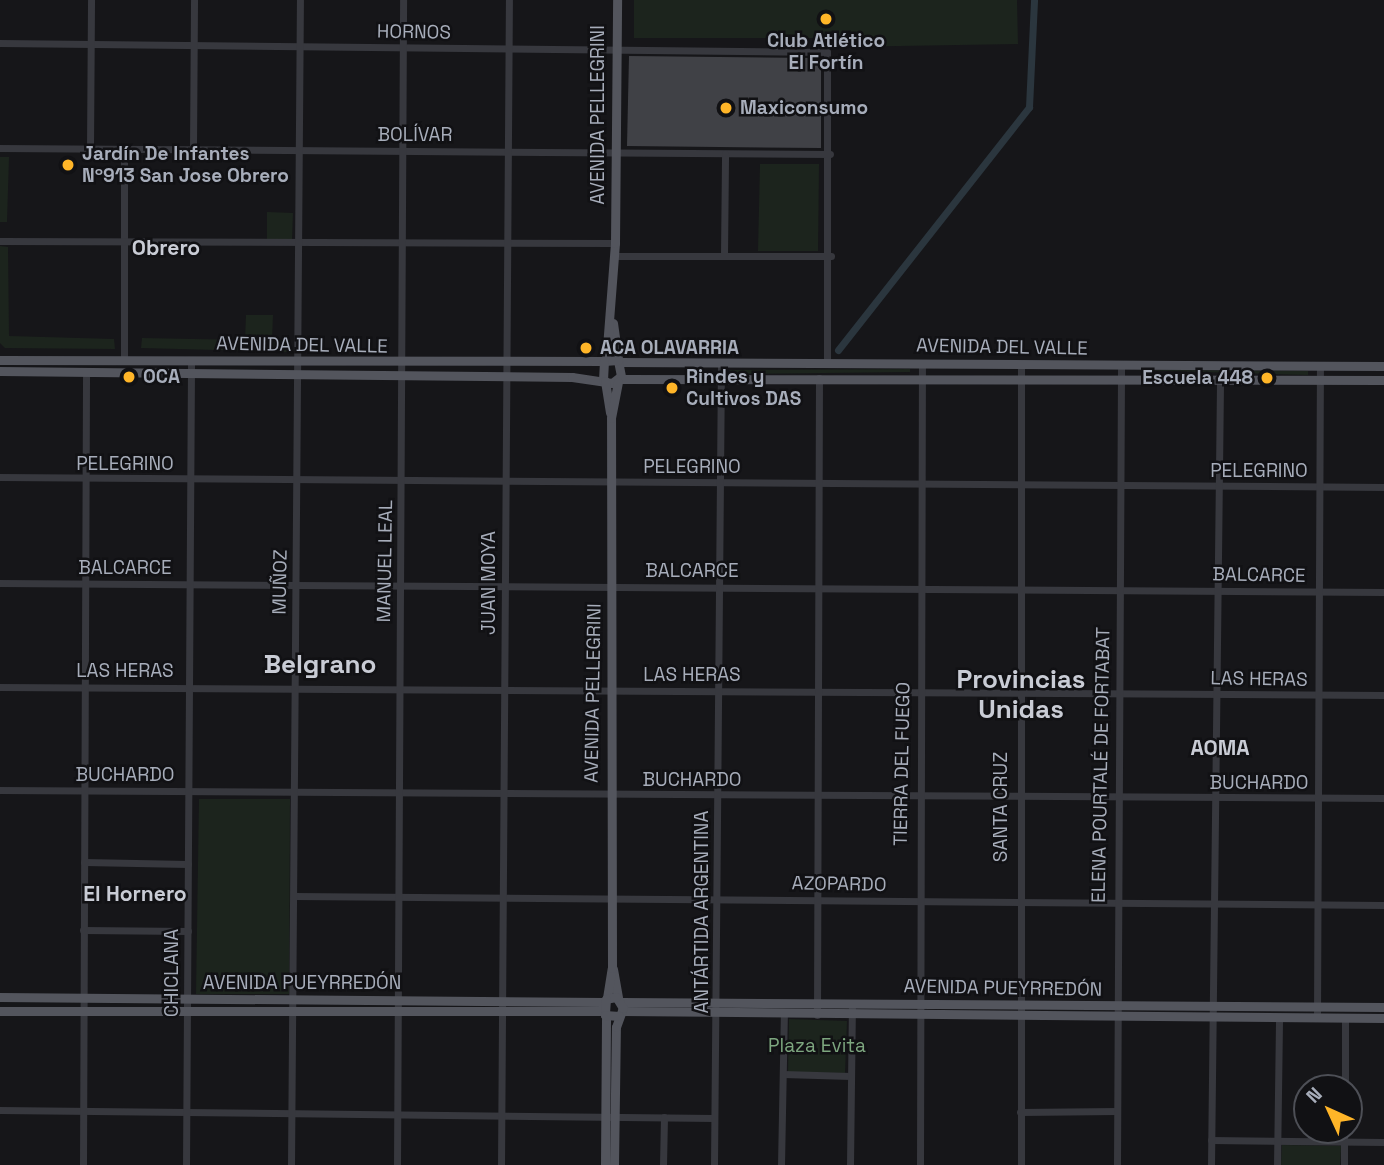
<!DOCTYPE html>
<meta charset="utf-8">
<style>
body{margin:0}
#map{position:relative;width:1384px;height:1165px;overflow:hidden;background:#161619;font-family:"Space Grotesk",sans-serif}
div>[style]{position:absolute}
.green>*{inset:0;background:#1c241d}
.canal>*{height:7px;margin:-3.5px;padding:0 3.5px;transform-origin:3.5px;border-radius:3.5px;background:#2b363e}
.building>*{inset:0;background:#404146}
.minor>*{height:7px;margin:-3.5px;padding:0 3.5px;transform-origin:3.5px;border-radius:3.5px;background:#37383e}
.major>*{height:9px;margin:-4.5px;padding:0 4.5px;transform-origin:4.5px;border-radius:4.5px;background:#53555d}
.dots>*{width:19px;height:19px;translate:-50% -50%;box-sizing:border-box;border:4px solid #111114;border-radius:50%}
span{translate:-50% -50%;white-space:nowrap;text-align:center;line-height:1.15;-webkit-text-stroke:5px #111114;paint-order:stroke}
.street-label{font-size:19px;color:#a7adba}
.poi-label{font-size:19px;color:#a7adba;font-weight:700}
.left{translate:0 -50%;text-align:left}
.right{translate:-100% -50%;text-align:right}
.park-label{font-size:19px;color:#7da67f}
.neighbourhood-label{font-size:21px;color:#c9ccd5;font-weight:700}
.district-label{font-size:26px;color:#c9ccd5;font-weight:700}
.north{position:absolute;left:1293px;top:1074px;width:70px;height:70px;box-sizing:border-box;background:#111114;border:2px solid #4d4f56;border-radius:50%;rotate:315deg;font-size:19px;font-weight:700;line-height:28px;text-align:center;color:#a7adba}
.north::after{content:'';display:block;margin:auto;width:24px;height:32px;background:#ffb528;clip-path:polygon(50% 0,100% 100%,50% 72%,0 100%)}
</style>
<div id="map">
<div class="green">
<i style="clip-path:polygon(634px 0,1017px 0,1018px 44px,839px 47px,838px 38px,634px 38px)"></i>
<i style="clip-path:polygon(0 157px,9px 157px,7px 222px,0 222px)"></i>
<i style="clip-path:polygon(760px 164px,819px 164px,818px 251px,758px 251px)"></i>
<i style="clip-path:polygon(267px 212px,293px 213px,292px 240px,267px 239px)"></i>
<i style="clip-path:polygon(0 246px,8px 247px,9px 336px,114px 339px,115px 349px,5px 348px,0 343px)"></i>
<i style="clip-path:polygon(246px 315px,273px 315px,272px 340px,290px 340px,289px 352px,141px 348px,142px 338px,245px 340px)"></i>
<i style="clip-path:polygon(910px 369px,910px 372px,730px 374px,730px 370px)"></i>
<i style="clip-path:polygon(1133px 370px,1308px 371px,1308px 375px)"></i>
<i style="clip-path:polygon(199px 799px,290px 799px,289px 994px,196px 994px)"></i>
<i style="clip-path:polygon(789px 1019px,847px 1021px,845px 1073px,788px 1072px)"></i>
<i style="clip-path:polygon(1282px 1145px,1341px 1146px,1340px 1165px,1281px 1165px)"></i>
</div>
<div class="canal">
<i style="left:838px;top:350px;width:309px;rotate:-51.8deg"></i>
<i style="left:1029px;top:107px;width:107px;rotate:-87.3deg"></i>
</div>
<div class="building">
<i style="clip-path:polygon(629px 56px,813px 58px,821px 64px,821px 148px,627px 146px)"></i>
</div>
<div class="minor">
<i style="left:0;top:43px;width:827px;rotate:0.62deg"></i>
<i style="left:827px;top:52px;width:312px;rotate:90deg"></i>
<i style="left:0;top:148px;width:830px;rotate:0.41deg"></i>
<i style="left:90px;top:148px;width:148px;rotate:-89.6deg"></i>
<i style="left:193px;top:148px;width:148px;rotate:-89.6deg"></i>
<i style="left:124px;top:149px;width:212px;rotate:90deg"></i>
<i style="left:0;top:241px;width:615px;rotate:0.19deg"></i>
<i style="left:724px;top:255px;width:101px;rotate:-89.4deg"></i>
<i style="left:614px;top:256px;width:217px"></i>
<i style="left:0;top:477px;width:1384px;rotate:0.41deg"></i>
<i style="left:0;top:583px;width:1384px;rotate:0.37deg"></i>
<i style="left:0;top:687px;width:1384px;rotate:0.33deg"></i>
<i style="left:0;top:790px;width:1384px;rotate:0.33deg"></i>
<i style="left:84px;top:862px;width:104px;rotate:1.1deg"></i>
<i style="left:294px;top:896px;width:1090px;rotate:0.47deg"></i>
<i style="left:83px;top:930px;width:105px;rotate:0.5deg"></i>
<i style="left:817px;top:1015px;width:637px;rotate:-89.82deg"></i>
<i style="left:1317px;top:1018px;width:652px;rotate:-89.74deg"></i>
<i style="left:783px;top:1074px;width:68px;rotate:1.7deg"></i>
<i style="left:1345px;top:1088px;width:69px;rotate:-90deg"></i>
<i style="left:0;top:1110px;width:714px;rotate:0.64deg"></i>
<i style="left:1020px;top:1112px;width:97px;rotate:-0.6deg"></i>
<i style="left:1211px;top:1140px;width:173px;rotate:0.7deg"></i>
<i style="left:83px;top:1165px;width:793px;rotate:-89.78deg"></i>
<i style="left:186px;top:1165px;width:803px;rotate:-89.64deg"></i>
<i style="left:291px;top:1165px;width:1165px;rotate:-89.56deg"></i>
<i style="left:397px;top:1165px;width:1165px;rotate:-89.7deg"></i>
<i style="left:501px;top:1165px;width:1165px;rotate:-89.61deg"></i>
<i style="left:663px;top:1165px;width:48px;rotate:-88.8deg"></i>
<i style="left:714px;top:1165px;width:799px;rotate:-89.5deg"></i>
<i style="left:781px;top:1165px;width:151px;rotate:-88.9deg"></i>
<i style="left:850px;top:1165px;width:157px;rotate:-89.3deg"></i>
<i style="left:920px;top:1165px;width:801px;rotate:-89.86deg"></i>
<i style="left:1021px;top:1165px;width:801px;rotate:-90deg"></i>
<i style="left:1117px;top:1165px;width:799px;rotate:-89.71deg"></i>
<i style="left:1211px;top:1165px;width:786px;rotate:-89.34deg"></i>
<i style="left:1277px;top:1165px;width:146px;rotate:-89.2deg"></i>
<i style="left:1344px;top:1165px;width:35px;rotate:-90deg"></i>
</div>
<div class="major">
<i style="left:613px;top:323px;width:37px;rotate:82deg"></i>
<i style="left:0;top:360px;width:604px;rotate:0.09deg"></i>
<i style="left:606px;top:360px;width:117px;rotate:-85.6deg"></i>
<i style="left:615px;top:243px;width:243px;rotate:-89.5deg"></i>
<i style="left:620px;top:362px;width:764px;rotate:0.3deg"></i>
<i style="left:0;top:371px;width:572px;rotate:0.6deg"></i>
<i style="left:572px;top:377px;width:40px;rotate:8.5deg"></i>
<i style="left:612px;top:383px;width:11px;rotate:-38deg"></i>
<i style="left:621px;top:376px;width:16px;rotate:-101deg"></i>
<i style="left:618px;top:360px;width:14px;rotate:176deg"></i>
<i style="left:604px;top:361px;width:19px;rotate:93deg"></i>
<i style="left:620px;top:379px;width:764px;rotate:0.07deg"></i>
<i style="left:605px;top:381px;width:32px;rotate:81deg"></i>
<i style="left:613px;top:969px;width:29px;rotate:80deg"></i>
<i style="left:0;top:997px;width:603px;rotate:0.48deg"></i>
<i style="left:607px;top:998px;width:30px;rotate:-81deg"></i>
<i style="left:612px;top:968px;width:550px;rotate:-90.1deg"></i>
<i style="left:611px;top:418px;width:37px;rotate:-79deg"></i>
<i style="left:622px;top:1002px;width:762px;rotate:0.38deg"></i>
<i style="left:0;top:1011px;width:602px"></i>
<i style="left:622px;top:1011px;width:762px;rotate:0.53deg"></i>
<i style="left:605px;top:1165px;width:149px;rotate:-89.6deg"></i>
<i style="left:614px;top:1165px;width:138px;rotate:-89.2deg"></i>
<i style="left:616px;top:1027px;width:20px;rotate:-70deg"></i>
<i style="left:623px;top:1008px;width:13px;rotate:-122deg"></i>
<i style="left:616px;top:997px;width:10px;rotate:169deg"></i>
<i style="left:606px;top:999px;width:16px;rotate:94deg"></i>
<i style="left:605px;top:1015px;width:14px;rotate:4deg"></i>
</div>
<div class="dots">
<i style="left:826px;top:19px;background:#ffb528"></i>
<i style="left:726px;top:108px;background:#ffb528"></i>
<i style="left:68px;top:165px;background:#ffb528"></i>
<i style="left:586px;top:348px;background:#ffb528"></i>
<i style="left:129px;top:377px;background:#ffb528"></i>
<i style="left:1267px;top:378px;background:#ffb528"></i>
<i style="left:672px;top:388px;background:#ffb528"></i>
</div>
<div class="street-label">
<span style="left:414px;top:32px;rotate:1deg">HORNOS</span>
<span style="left:598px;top:115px;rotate:-90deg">AVENIDA PELLEGRINI</span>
<span style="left:415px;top:135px">BOLÍVAR</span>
<span style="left:302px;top:345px;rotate:1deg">AVENIDA DEL VALLE</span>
<span style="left:1002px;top:347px;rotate:1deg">AVENIDA DEL VALLE</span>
<span style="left:125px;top:464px">PELEGRINO</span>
<span style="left:692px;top:467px">PELEGRINO</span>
<span style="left:1259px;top:471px">PELEGRINO</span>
<span style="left:385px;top:561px;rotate:-89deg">MANUEL LEAL</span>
<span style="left:125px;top:568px">BALCARCE</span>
<span style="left:692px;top:571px">BALCARCE</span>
<span style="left:1259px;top:575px;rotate:1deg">BALCARCE</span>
<span style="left:280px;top:582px;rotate:-89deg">MUÑOZ</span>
<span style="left:489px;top:583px;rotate:-90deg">JUAN MOYA</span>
<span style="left:125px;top:671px">LAS HERAS</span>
<span style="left:692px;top:675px">LAS HERAS</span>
<span style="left:1259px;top:679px;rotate:1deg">LAS HERAS</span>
<span style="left:593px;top:693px;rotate:-89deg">AVENIDA PELLEGRINI</span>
<span style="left:902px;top:764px;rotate:-89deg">TIERRA DEL FUEGO</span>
<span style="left:1101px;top:765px;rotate:-89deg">ELENA POURTALÉ DE FORTABAT</span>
<span style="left:125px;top:775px">BUCHARDO</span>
<span style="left:692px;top:780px">BUCHARDO</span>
<span style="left:1259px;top:783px">BUCHARDO</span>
<span style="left:1001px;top:807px;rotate:-90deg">SANTA CRUZ</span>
<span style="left:839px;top:884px;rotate:1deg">AZOPARDO</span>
<span style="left:702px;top:912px;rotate:-90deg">ANTÁRTIDA ARGENTINA</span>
<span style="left:172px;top:973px;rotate:-90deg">CHICLANA</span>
<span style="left:302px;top:983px">AVENIDA PUEYRREDÓN</span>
<span style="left:1003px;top:988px;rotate:1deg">AVENIDA PUEYRREDÓN</span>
</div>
<div class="poi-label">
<span style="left:826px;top:52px">Club Atlético<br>El Fortín</span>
<span class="left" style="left:740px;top:108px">Maxiconsumo</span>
<span class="left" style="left:82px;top:165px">Jardín De Infantes<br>Nº913 San Jose Obrero</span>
<span class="left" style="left:600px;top:348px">ACA OLAVARRIA</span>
<span class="left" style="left:143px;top:377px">OCA</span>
<span class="left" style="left:686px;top:388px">Rindes y<br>Cultivos DAS</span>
<span class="right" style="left:1253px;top:378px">Escuela 448</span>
</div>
<div class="park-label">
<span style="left:817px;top:1046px">Plaza Evita</span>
</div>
<div class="neighbourhood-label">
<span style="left:166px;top:248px">Obrero</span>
<span style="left:1220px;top:748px">AOMA</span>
<span style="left:135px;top:894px">El Hornero</span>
</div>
<div class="district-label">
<span style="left:320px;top:665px">Belgrano</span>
<span style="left:1021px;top:695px">Provincias<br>Unidas</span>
</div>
<div class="north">N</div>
</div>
